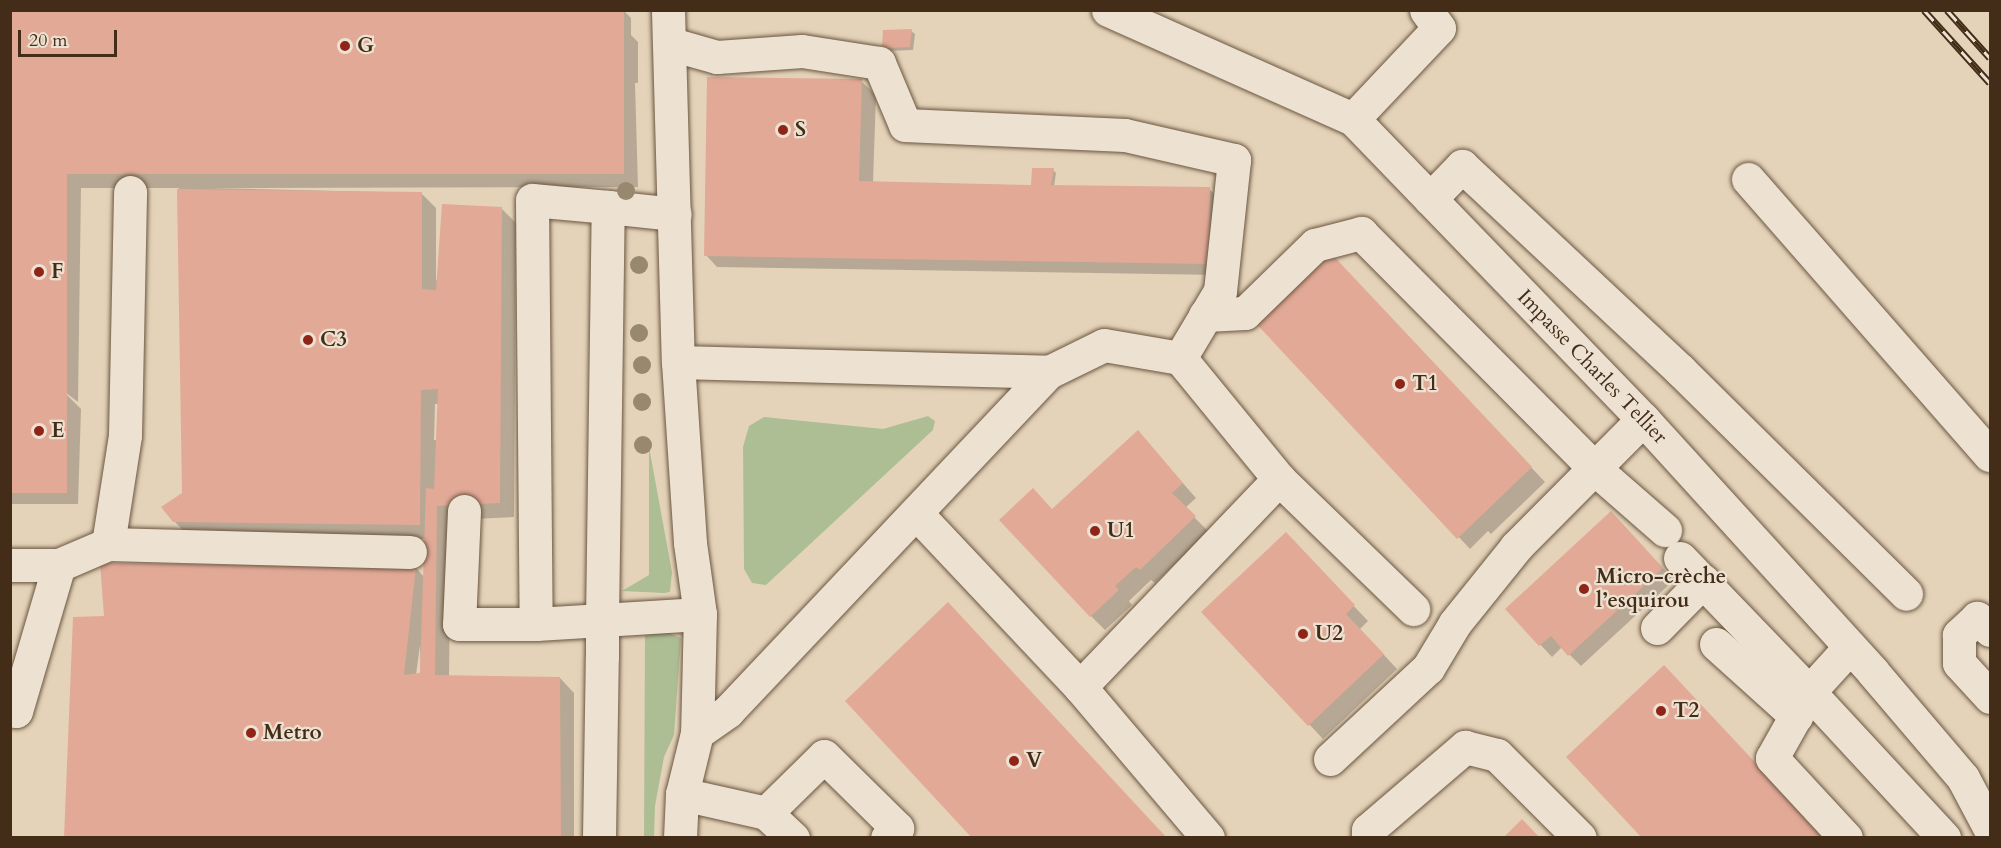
<!DOCTYPE html>
<meta charset="utf-8">
<style>
body{margin:0}
#map{position:relative;width:2001px;height:848px;overflow:hidden;background:#e4d3b9;font-family:Cardo,serif}
div>[style]{position:absolute}
.green>*{inset:0;background:#aebe94}
.shadow>*{inset:0;background:#0003}
.building>*{inset:0;background:#e2a997}
.roads{filter:drop-shadow(0 0 2px #6b5640) drop-shadow(0 0 2px #6b5640)}
.minor>*{height:33px;margin:-16.5px;padding:0 16.5px;transform-origin:16.5px;border-radius:16.5px;background:#ede2d2}
.rail>*{height:7px;margin-top:-3.5px;transform-origin:0;background:repeating-linear-gradient(90deg,#ede2d2 0 14px,#432d18 0 28px);box-sizing:border-box;border-block:2px solid #432d18}
.trees>*{width:18px;height:18px;margin:-9px;border-radius:50%;background:#97886e}
.dots>*{width:16px;height:16px;translate:-50% -50%;box-sizing:border-box;border:3px solid #ede2d2;border-radius:50%}
span{translate:-50% -50%;white-space:nowrap;text-align:center;line-height:1.15;-webkit-text-stroke:4.5px #ede2d2;paint-order:stroke}
.poi-label{font-size:21px;color:#432d18;font-weight:700}
.left{translate:0 -50%;text-align:left}
.street-label{font-size:21px;color:#432d18}
.frame{position:absolute;inset:0;border:12px solid #432d18;pointer-events:none}
.scale{position:absolute;left:18px;top:30px;width:99px;height:27px;box-sizing:border-box;border:3px solid #432d18;border-top:0;padding-left:8px;font-size:18px;line-height:21px;white-space:nowrap;color:#432d18;-webkit-text-stroke:4px #ede2d2;paint-order:stroke}
</style>
<div id="map">
<div class="green">
<i style="clip-path:polygon(928px 416px,935px 421px,933px 430px,766px 585px,752px 583px,744px 569px,743px 447px,749px 426px,764px 417px,883px 429px)"></i>
<i style="clip-path:polygon(649px 447px,672px 572px,670px 592px,664px 593px,622px 591px,649px 575px)"></i>
<i style="clip-path:polygon(665px 631px,681px 638px,674px 735px,664px 757px,655px 806px,654px 837px,644px 838px,645px 633px)"></i>
</div>
<div class="shadow">
<i style="clip-path:polygon(evenodd,10px 10px,623px 10px,631px 18px,631px 35px,638px 42px,638px 83px,635px 83px,638px 187px,210px 188px,421px 193px,436px 208px,436px 281px,501px 208px,516px 223px,514px 517px,451px 520px,449px 677px,560px 678px,574px 693px,574px 838px,66px 838px,106px 617px,416px 568px,424px 577px,426px 539px,189px 536px,174px 521px,183px 494px,179px 188px,81px 188px,78px 402px,61px 389px,81px 409px,78px 504px,10px 504px,10px 10px,435px 404px,439px 404px,437px 440px,434px 440px,435px 404px,10px 10px,420px 645px,421px 675px,416px 675px,420px 645px)"></i>
<i style="clip-path:polygon(911px 31px,915px 34px,913px 50px,887px 51px,884px 48px)"></i>
<i style="clip-path:polygon(861px 81px,876px 95px,873px 183px,1033px 186px,1053px 170px,1056px 173px,1054px 186px,1209px 189px,1224px 203px,1220px 275px,717px 267px,706px 255px)"></i>
<i style="clip-path:polygon(1340px 264px,1545px 482px,1491px 534px,1488px 531px,1470px 549px,1252px 317px)"></i>
<i style="clip-path:polygon(1138px 432px,1196px 498px,1185px 508px,1209px 532px,1155px 583px,1151px 580px,1129px 601px,1132px 605px,1105px 630px,1091px 616px,1053px 511px)"></i>
<i style="clip-path:polygon(1622px 525px,1674px 580px,1581px 666px,1562px 647px,1552px 657px,1507px 609px)"></i>
<i style="clip-path:polygon(1300px 549px,1368px 621px,1360px 629px,1397px 669px,1323px 739px,1309px 724px)"></i>
</div>
<div class="building">
<i style="clip-path:polygon(10px 10px,624px 10px,624px 174px,67px 174px,67px 493px,10px 493px)"></i>
<i style="clip-path:polygon(912px 29px,910px 47px,882px 48px,883px 30px)"></i>
<i style="clip-path:polygon(707px 77px,862px 79px,859px 181px,1031px 185px,1032px 168px,1054px 168px,1051px 185px,1210px 187px,1209px 264px,704px 256px)"></i>
<i style="clip-path:polygon(177px 189px,422px 192px,422px 289px,436px 290px,442px 204px,502px 207px,500px 503px,437px 506px,435px 675px,560px 677px,561px 838px,64px 838px,73px 617px,104px 616px,100px 563px,416px 567px,404px 675px,420px 673px,426px 488px,434px 489px,438px 389px,421px 390px,420px 525px,173px 522px,161px 507px,182px 493px)"></i>
<i style="clip-path:polygon(1326px 248px,1532px 467px,1457px 539px,1250px 317px)"></i>
<i style="clip-path:polygon(1138px 430px,1183px 483px,1172px 493px,1196px 516px,1140px 570px,1136px 567px,1115px 586px,1119px 590px,1090px 617px,999px 520px,1033px 488px,1052px 509px)"></i>
<i style="clip-path:polygon(1611px 511px,1663px 568px,1568px 656px,1551px 636px,1539px 646px,1505px 609px)"></i>
<i style="clip-path:polygon(1286px 532px,1355px 605px,1346px 614px,1384px 654px,1308px 726px,1201px 612px)"></i>
<i style="clip-path:polygon(948px 602px,1167px 838px,972px 838px,845px 701px)"></i>
<i style="clip-path:polygon(1664px 665px,1826px 838px,1642px 838px,1566px 757px)"></i>
<i style="clip-path:polygon(1522px 819px,1540px 838px,1503px 838px)"></i>
</div>
<div class="roads">
<div class="minor">
<i style="left:668px;top:10px;width:352px;rotate:88.4deg"></i>
<i style="left:678px;top:362px;width:181px;rotate:86.2deg"></i>
<i style="left:690px;top:543px;width:72px;rotate:82deg"></i>
<i style="left:700px;top:614px;width:119px;rotate:91.4deg"></i>
<i style="left:697px;top:733px;width:63px;rotate:103.8deg"></i>
<i style="left:682px;top:794px;width:44px;rotate:92.6deg"></i>
<i style="left:1108px;top:10px;width:268px;rotate:24deg"></i>
<i style="left:1353px;top:119px;width:417px;rotate:46deg"></i>
<i style="left:1643px;top:419px;width:341px;rotate:47.7deg"></i>
<i style="left:1872px;top:671px;width:140px;rotate:49.6deg"></i>
<i style="left:1963px;top:778px;width:58px;rotate:62.1deg"></i>
<i style="left:671px;top:44px;width:48px;rotate:15.8deg"></i>
<i style="left:717px;top:57px;width:85px;rotate:-4deg"></i>
<i style="left:802px;top:51px;width:78px;rotate:8.9deg"></i>
<i style="left:879px;top:63px;width:67px;rotate:67.2deg"></i>
<i style="left:905px;top:125px;width:220px;rotate:2.6deg"></i>
<i style="left:1125px;top:135px;width:112px;rotate:12.9deg"></i>
<i style="left:1234px;top:160px;width:132px;rotate:96.1deg"></i>
<i style="left:1220px;top:291px;width:78px;rotate:120.8deg"></i>
<i style="left:1353px;top:119px;width:125px;rotate:-46.6deg"></i>
<i style="left:1439px;top:28px;width:22px;rotate:-126deg"></i>
<i style="left:1748px;top:179px;width:367px;rotate:48.8deg"></i>
<i style="left:1430px;top:199px;width:46px;rotate:-45.9deg"></i>
<i style="left:1462px;top:166px;width:299px;rotate:43.1deg"></i>
<i style="left:1680px;top:370px;width:318px;rotate:44.7deg"></i>
<i style="left:608px;top:207px;width:67px;rotate:6deg"></i>
<i style="left:1205px;top:315px;width:40px;rotate:-2.9deg"></i>
<i style="left:1245px;top:313px;width:98px;rotate:-44.2deg"></i>
<i style="left:1315px;top:245px;width:48px;rotate:-14.6deg"></i>
<i style="left:1361px;top:233px;width:332px;rotate:45.2deg"></i>
<i style="left:1595px;top:469px;width:93px;rotate:41.1deg"></i>
<i style="left:678px;top:362px;width:371px;rotate:1.5deg"></i>
<i style="left:1049px;top:372px;width:61px;rotate:-26.1deg"></i>
<i style="left:1104px;top:345px;width:77px;rotate:9.7deg"></i>
<i style="left:1180px;top:358px;width:156px;rotate:50.7deg"></i>
<i style="left:1279px;top:479px;width:187px;rotate:44.1deg"></i>
<i style="left:464px;top:511px;width:113px;rotate:92.5deg"></i>
<i style="left:459px;top:624px;width:77px"></i>
<i style="left:916px;top:513px;width:239px;rotate:46.7deg"></i>
<i style="left:1080px;top:687px;width:198px;rotate:49.7deg"></i>
<i style="left:108px;top:544px;width:110px;rotate:-81.1deg"></i>
<i style="left:125px;top:435px;width:243px;rotate:-88.8deg"></i>
<i style="left:1680px;top:558px;width:186px;rotate:46.1deg"></i>
<i style="left:1809px;top:692px;width:61px;rotate:-47.7deg"></i>
<i style="left:10px;top:565px;width:49px"></i>
<i style="left:59px;top:565px;width:53px;rotate:-23.2deg"></i>
<i style="left:108px;top:544px;width:302px;rotate:1.5deg"></i>
<i style="left:1657px;top:628px;width:66px;rotate:-45.6deg"></i>
<i style="left:1990px;top:630px;width:18px;rotate:-137deg"></i>
<i style="left:1977px;top:618px;width:25px;rotate:137deg"></i>
<i style="left:1959px;top:635px;width:28px;rotate:90deg"></i>
<i style="left:1959px;top:663px;width:46px;rotate:47.6deg"></i>
<i style="left:1716px;top:644px;width:108px;rotate:42deg"></i>
<i style="left:1080px;top:687px;width:288px;rotate:-46.3deg"></i>
<i style="left:10px;top:710px;width:6px;rotate:9deg"></i>
<i style="left:16px;top:711px;width:152px;rotate:-73.6deg"></i>
<i style="left:697px;top:733px;width:38px;rotate:-35deg"></i>
<i style="left:728px;top:711px;width:467px;rotate:-46.6deg"></i>
<i style="left:1330px;top:759px;width:134px;rotate:-42.9deg"></i>
<i style="left:1428px;top:668px;width:52px;rotate:-59deg"></i>
<i style="left:1455px;top:623px;width:97px;rotate:-51.2deg"></i>
<i style="left:1516px;top:547px;width:180px;rotate:-45.2deg"></i>
<i style="left:682px;top:794px;width:86px;rotate:12.7deg"></i>
<i style="left:766px;top:813px;width:37px;rotate:43deg"></i>
<i style="left:766px;top:813px;width:81px;rotate:-44.5deg"></i>
<i style="left:824px;top:756px;width:103px;rotate:44.6deg"></i>
<i style="left:897px;top:828px;width:14px;rotate:135deg"></i>
<i style="left:599px;top:838px;width:181px;rotate:-89.1deg"></i>
<i style="left:602px;top:657px;width:37px;rotate:-90deg"></i>
<i style="left:602px;top:620px;width:413px;rotate:-89.2deg"></i>
<i style="left:608px;top:207px;width:76px;rotate:-174.7deg"></i>
<i style="left:532px;top:200px;width:424px;rotate:89.5deg"></i>
<i style="left:536px;top:624px;width:66px;rotate:-3.5deg"></i>
<i style="left:602px;top:620px;width:98px;rotate:-3.5deg"></i>
<i style="left:1368px;top:838px;width:8px;rotate:-90deg"></i>
<i style="left:1368px;top:830px;width:128px;rotate:-40.6deg"></i>
<i style="left:1465px;top:747px;width:33px;rotate:14deg"></i>
<i style="left:1497px;top:755px;width:117px;rotate:45deg"></i>
<i style="left:1846px;top:838px;width:109px;rotate:-132.8deg"></i>
<i style="left:1772px;top:758px;width:76px;rotate:-60.7deg"></i>
<i style="left:1809px;top:692px;width:199px;rotate:47.2deg"></i>
</div>
</div>
<div class="rail">
<i style="left:1924px;top:10px;width:98px;rotate:47.9deg"></i>
<i style="left:1947px;top:10px;width:64px;rotate:48.1deg"></i>
</div>
<div class="trees">
<i style="left:626px;top:191px"></i>
<i style="left:639px;top:265px"></i>
<i style="left:639px;top:333px"></i>
<i style="left:642px;top:365px"></i>
<i style="left:642px;top:402px"></i>
<i style="left:643px;top:445px"></i>
</div>
<div class="dots">
<i style="left:345px;top:46px;background:#8f2418"></i>
<i style="left:783px;top:130px;background:#8f2418"></i>
<i style="left:39px;top:272px;background:#8f2418"></i>
<i style="left:308px;top:340px;background:#8f2418"></i>
<i style="left:1400px;top:384px;background:#8f2418"></i>
<i style="left:39px;top:431px;background:#8f2418"></i>
<i style="left:1095px;top:531px;background:#8f2418"></i>
<i style="left:1584px;top:589px;background:#8f2418"></i>
<i style="left:1303px;top:634px;background:#8f2418"></i>
<i style="left:1661px;top:711px;background:#8f2418"></i>
<i style="left:251px;top:733px;background:#8f2418"></i>
<i style="left:1014px;top:761px;background:#8f2418"></i>
</div>
<div class="poi-label">
<span class="left" style="left:357px;top:46px">G</span>
<span class="left" style="left:795px;top:130px">S</span>
<span class="left" style="left:51px;top:272px">F</span>
<span class="left" style="left:320px;top:340px">C3</span>
<span class="left" style="left:1412px;top:384px">T1</span>
<span class="left" style="left:51px;top:431px">E</span>
<span class="left" style="left:1107px;top:531px">U1</span>
<span class="left" style="left:1596px;top:589px">Micro-crèche<br>l’esquirou</span>
<span class="left" style="left:1315px;top:634px">U2</span>
<span class="left" style="left:1673px;top:711px">T2</span>
<span class="left" style="left:263px;top:733px">Metro</span>
<span class="left" style="left:1026px;top:761px">V</span>
</div>
<div class="street-label">
<span style="left:1592px;top:367px;rotate:46deg">Impasse Charles Tellier</span>
</div>
<div class="frame"></div>
<div class="scale">20 m</div>
</div>
